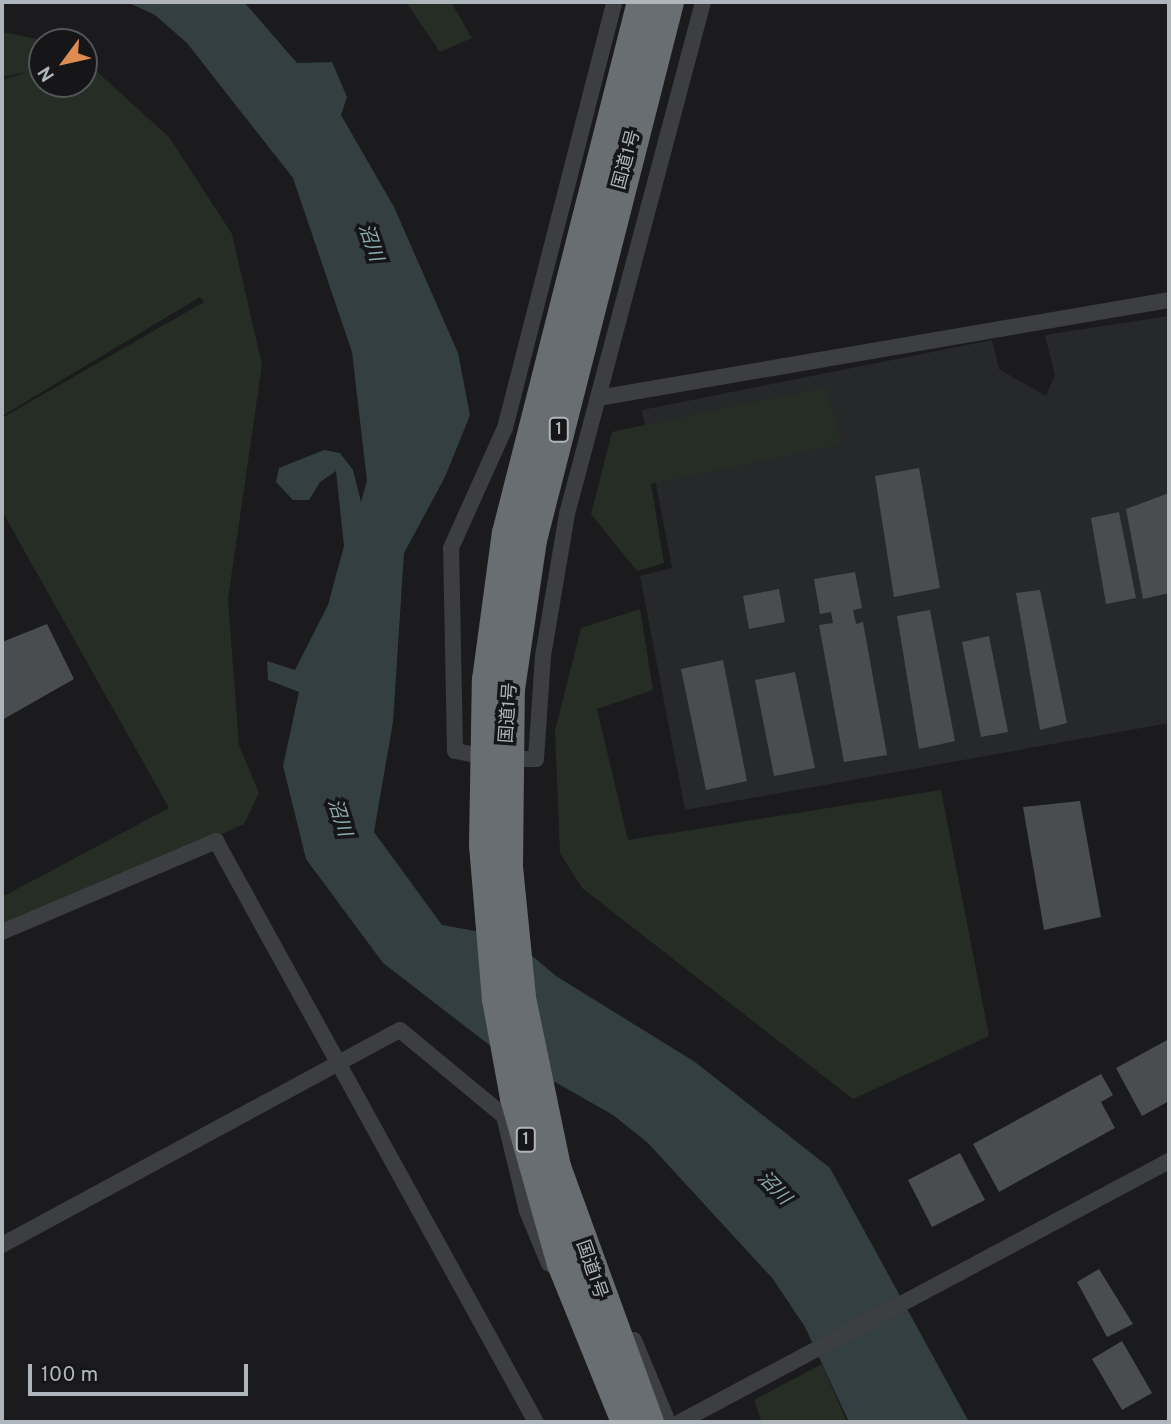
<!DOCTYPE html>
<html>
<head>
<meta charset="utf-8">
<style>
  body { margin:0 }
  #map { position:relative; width:1171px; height:1424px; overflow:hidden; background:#1b1b1d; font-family:Overpass,"Noto Sans JP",sans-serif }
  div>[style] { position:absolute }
  .built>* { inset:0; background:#27282a }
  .green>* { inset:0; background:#262d25 }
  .water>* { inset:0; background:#343f42 }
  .building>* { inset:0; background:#4a4d4f }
  .street>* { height:16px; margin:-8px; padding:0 8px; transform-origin:8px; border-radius:8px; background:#3c3e41 }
  .highway>* { height:30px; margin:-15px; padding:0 15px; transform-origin:15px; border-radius:15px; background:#696e72 }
  .highway-bridge>* { height:30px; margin:-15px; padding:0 15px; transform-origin:15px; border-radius:15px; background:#696e72 }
  span { translate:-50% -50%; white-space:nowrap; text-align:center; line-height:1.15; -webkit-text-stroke:7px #161618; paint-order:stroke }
  .shield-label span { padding:2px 5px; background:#161618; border:2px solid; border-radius:5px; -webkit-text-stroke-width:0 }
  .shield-label { font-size:16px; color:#afb6bb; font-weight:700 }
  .street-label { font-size:18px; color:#afb6bb }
  .water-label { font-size:19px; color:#8ba9b1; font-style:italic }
  .frame { position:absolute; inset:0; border:4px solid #afb6bb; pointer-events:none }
  .north { position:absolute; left:28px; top:28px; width:70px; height:70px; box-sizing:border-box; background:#161618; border:2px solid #535659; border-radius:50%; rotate:237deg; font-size:19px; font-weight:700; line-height:28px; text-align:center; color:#afb6bb }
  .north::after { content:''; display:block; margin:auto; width:24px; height:32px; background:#de8c52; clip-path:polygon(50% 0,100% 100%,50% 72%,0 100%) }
  .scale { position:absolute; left:28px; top:1364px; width:220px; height:32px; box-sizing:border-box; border:4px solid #afb6bb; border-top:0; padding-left:9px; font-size:21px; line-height:24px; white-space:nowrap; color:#afb6bb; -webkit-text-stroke:5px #161618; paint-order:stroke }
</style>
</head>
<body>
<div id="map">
  <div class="built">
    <div style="clip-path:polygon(1169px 316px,1169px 723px,685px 810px,640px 576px,672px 568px,642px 410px,992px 340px,999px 369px,1046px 396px,1055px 375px,1045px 335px)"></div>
  </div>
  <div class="green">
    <div style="clip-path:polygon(406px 2px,451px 2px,472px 38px,440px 52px)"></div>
    <div style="clip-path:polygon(2px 32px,51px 42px,42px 42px,42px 84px,84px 84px,84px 60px,169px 137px,232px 234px,262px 365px,228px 599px,239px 745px,259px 793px,244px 824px,2px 935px,2px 897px,169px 808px,2px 511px,2px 418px,204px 302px,200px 297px,2px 416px,2px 80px,27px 72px,2px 77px)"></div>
    <div style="clip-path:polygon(826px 387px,841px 444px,651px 484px,664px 563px,637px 571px,591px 514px,612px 432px)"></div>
    <div style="clip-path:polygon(640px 609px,653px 690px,597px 709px,628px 840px,941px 790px,989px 1036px,853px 1099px,582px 888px,560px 853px,555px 731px,581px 628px)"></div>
    <div style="clip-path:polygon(822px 1364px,847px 1422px,762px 1422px,754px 1400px)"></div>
  </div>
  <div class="water">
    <div style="clip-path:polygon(127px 2px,244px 2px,297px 63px,332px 62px,347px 97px,341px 115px,394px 207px,458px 353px,470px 415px,445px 477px,404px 553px,393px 722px,374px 832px,442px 925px,492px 934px,499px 928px,556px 976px,695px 1062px,830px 1168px,969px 1422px,849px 1422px,805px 1327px,773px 1279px,648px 1143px,613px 1115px,488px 1044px,383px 963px,306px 859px,283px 766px,299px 692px,268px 680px,267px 661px,295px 670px,328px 605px,344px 546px,336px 471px,320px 482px,309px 500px,293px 500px,276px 482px,279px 468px,324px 450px,340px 453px,353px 470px,361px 502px,367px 481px,352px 352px,293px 178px,187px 43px,155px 15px)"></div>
  </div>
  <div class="building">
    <div style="clip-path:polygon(919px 468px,940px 588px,894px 597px,875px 476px)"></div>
    <div style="clip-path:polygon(1169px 493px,1169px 593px,1143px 599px,1126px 509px)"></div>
    <div style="clip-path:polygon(1119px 512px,1136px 598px,1106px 604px,1091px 518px)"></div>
    <div style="clip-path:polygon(855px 572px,862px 608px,853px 610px,856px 624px,863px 622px,887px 755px,844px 762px,819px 625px,833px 623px,831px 612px,820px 614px,814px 579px)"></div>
    <div style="clip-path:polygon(779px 589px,785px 622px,749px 629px,743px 596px)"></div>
    <div style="clip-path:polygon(1040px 590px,1067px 723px,1040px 730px,1016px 593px)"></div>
    <div style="clip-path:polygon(930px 610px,955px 741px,919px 749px,897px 616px)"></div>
    <div style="clip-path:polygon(47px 624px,74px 679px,2px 720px,2px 642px)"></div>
    <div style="clip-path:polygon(989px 636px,1008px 732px,981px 737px,962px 642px)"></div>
    <div style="clip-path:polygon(723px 660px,747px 781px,706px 790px,681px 669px)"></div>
    <div style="clip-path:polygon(795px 672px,815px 768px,774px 776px,755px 680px)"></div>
    <div style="clip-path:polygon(1080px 801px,1101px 917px,1044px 930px,1023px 807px)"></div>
    <div style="clip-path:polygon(1169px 1039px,1169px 1101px,1142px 1116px,1116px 1068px)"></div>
    <div style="clip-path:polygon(1101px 1074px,1113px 1095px,1101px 1102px,1115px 1128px,999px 1192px,973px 1144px)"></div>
    <div style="clip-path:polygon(960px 1153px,985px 1200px,932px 1227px,908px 1180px)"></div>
    <div style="clip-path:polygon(1099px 1269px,1133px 1324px,1107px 1337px,1077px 1282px)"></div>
    <div style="clip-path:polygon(1122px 1341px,1152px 1393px,1122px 1410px,1092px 1359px)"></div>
  </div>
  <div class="street">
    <div style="left:598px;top:398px;width:579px;rotate:-9.74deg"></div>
    <div style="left:471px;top:754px;width:16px;rotate:-169deg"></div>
    <div style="left:455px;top:751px;width:203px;rotate:-91.1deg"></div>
    <div style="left:451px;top:548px;width:132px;rotate:-65.8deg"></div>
    <div style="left:505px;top:428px;width:440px;rotate:-75.6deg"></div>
    <div style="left:517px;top:759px;width:19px"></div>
    <div style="left:536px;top:759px;width:103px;rotate:-86.1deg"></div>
    <div style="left:543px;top:656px;width:144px;rotate:-80.4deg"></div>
    <div style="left:567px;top:514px;width:530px;rotate:-75.12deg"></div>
    <div style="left:2px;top:932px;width:233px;rotate:-23deg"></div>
    <div style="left:216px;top:841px;width:663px;rotate:61.16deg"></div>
    <div style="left:504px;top:1116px;width:98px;rotate:76.4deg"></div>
    <div style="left:527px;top:1211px;width:57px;rotate:67.5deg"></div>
    <div style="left:2px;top:1245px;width:452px;rotate:-28.4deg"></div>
    <div style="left:400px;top:1030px;width:157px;rotate:39.6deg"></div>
    <div style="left:634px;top:1340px;width:89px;rotate:67.5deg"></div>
    <div style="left:680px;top:1422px;width:554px;rotate:-28.09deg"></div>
  </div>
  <div class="highway">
    <div style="left:484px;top:845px;width:165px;rotate:-89deg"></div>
    <div style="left:487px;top:680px;width:148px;rotate:-82.3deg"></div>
    <div style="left:507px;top:533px;width:548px;rotate:-75.74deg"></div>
    <div style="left:508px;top:867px;width:178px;rotate:-89.4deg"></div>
    <div style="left:510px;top:689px;width:151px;rotate:-81.6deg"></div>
    <div style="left:532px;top:540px;width:555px;rotate:-75.71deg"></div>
  </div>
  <div class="highway-bridge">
    <div style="left:484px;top:845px;width:155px;rotate:85.2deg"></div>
    <div style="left:497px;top:999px;width:101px;rotate:79.7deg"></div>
    <div style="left:515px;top:1098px;width:173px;rotate:74.2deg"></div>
    <div style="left:562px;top:1264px;width:170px;rotate:67.9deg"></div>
    <div style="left:508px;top:867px;width:132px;rotate:84.3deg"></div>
    <div style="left:521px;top:998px;width:173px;rotate:78.3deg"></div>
    <div style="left:556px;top:1167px;width:271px;rotate:70deg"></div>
  </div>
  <div class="shield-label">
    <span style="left:559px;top:430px">1</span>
    <span style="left:526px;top:1140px">1</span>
  </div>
  <div class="street-label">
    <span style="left:628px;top:160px;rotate:-75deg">国道1号</span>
    <span style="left:510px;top:713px;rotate:-86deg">国道1号</span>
    <span style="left:590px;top:1270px;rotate:71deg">国道1号</span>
  </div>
  <div class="water-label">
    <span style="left:369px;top:243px;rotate:71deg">沼川</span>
    <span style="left:338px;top:818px;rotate:72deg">沼川</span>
    <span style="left:773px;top:1189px;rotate:46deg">沼川</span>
  </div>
  <div class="frame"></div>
  <div class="north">N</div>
  <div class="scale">100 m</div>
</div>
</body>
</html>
